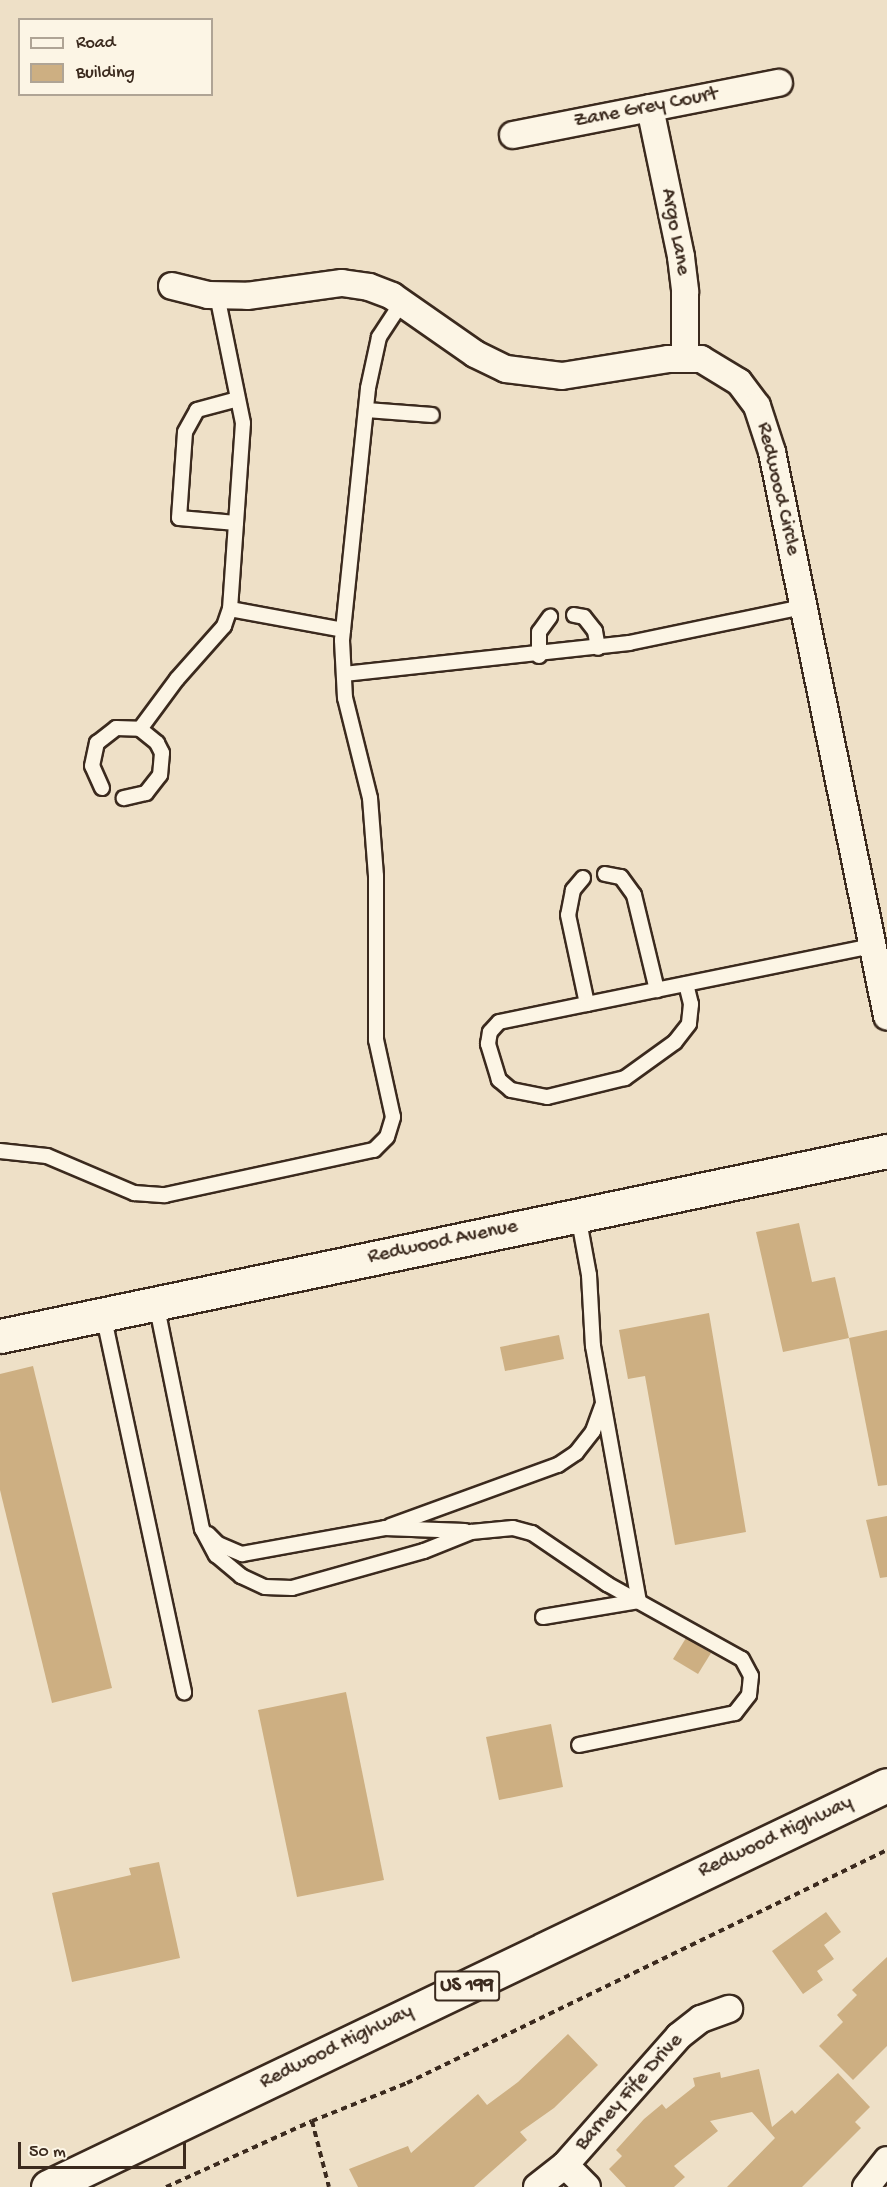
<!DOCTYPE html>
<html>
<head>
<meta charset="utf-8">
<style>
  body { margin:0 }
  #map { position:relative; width:887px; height:2187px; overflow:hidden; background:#eee0c7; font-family:"Gochi Hand",sans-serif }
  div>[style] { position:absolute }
  .building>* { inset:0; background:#cdaf82 }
  .path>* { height:4px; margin-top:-2px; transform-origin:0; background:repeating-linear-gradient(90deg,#3b2a1e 0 6px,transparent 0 10.5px) }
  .roads { filter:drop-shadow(2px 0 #3b2a1e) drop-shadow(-2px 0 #3b2a1e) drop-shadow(0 2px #3b2a1e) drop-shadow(0 -2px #3b2a1e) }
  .service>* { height:14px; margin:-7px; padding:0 7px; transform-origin:7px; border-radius:7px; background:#fcf5e5 }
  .minor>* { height:26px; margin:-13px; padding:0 13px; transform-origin:13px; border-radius:13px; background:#fcf5e5 }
  .secondary>* { height:33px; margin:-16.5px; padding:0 16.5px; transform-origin:16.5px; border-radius:16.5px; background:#fcf5e5 }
  .trunk>* { height:33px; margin:-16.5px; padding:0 16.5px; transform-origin:16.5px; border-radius:16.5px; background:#fcf5e5 }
  span { translate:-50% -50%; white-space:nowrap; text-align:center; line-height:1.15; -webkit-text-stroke:5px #fcf5e5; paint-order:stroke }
  .shield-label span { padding:2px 4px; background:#fcf5e5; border:2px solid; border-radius:4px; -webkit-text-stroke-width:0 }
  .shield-label { font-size:20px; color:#3b2a1e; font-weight:700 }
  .street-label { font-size:21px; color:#3b2a1e }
  .legend { position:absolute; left:18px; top:18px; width:195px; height:78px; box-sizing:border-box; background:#fcf5e5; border:2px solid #afa495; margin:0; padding:8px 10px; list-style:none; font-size:18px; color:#3b2a1e }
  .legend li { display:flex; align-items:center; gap:12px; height:30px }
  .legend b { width:30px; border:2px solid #afa495 }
  .scale { position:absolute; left:18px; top:2142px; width:168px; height:27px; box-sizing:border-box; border:3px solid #3b2a1e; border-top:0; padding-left:8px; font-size:18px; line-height:21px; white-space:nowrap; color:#3b2a1e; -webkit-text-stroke:4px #fcf5e5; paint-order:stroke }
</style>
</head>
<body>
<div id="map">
  <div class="building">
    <div style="clip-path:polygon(799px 1223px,812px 1282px,835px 1277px,849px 1338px,783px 1352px,756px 1232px)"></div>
    <div style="clip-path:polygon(709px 1313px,746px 1532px,675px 1545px,645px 1376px,628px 1379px,619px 1330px)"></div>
    <div style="clip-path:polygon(887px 1330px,887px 1485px,878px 1486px,849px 1338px)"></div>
    <div style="clip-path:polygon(559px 1335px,564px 1359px,505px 1371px,500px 1347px)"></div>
    <div style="clip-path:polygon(33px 1366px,112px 1688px,52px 1703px,0 1490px,0 1374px)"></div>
    <div style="clip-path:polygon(887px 1516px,887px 1577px,880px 1578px,866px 1520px)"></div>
    <div style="clip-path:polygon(686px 1638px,711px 1653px,698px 1674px,673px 1659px)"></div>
    <div style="clip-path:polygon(346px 1692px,384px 1880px,297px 1897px,258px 1710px)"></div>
    <div style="clip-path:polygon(551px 1724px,563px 1787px,499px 1800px,486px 1737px)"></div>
    <div style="clip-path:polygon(159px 1862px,180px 1958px,72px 1982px,52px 1893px,131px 1875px,129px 1868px)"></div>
    <div style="clip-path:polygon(826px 1912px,841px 1932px,824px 1945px,834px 1959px,817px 1971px,823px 1980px,803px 1994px,772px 1951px)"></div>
    <div style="clip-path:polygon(887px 1957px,887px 2046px,853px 2080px,819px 2046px,843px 2022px,837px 2015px,857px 1995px,852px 1990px)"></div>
    <div style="clip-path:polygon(568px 2034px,598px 2065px,554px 2108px,520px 2132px,527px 2140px,474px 2187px,358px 2187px,349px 2169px,408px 2146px,411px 2153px,478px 2094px,487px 2105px,518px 2082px)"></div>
    <div style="clip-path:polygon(759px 2069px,772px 2127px,792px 2110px,795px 2114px,838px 2073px,870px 2107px,855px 2122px,861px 2128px,802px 2187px,727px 2187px,775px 2138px,752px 2112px,710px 2121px,718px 2131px,674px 2166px,685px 2177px,674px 2187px,626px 2187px,609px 2169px,622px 2156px,616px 2150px,644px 2119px,662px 2104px,666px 2109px,695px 2086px,693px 2078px,720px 2072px,721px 2078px)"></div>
  </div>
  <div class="path">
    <div style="left:312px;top:2121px;width:68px;rotate:75.6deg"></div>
    <div style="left:166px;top:2187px;width:160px;rotate:-24.3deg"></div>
    <div style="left:312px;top:2121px;width:102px;rotate:-21.8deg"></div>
    <div style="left:407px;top:2083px;width:534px;rotate:-25.89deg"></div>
  </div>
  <div class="roads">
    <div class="service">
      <div style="left:367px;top:410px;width:65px;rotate:4.4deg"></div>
      <div style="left:236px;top:523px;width:57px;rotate:-175deg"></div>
      <div style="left:179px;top:518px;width:86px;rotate:-86deg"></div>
      <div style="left:185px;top:432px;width:25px;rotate:-61deg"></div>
      <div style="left:197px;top:410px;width:42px;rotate:-15deg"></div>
      <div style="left:230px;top:609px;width:115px;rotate:10.5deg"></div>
      <div style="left:574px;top:615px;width:10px;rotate:11deg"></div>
      <div style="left:584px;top:617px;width:18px;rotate:52deg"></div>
      <div style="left:595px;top:631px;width:17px;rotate:80deg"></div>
      <div style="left:539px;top:656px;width:24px;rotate:-90deg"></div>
      <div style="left:539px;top:632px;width:19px;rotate:-54deg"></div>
      <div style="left:344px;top:674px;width:287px;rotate:-6.2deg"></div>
      <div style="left:629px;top:643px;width:178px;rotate:-11.7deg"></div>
      <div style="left:140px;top:729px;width:62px;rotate:-53.5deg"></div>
      <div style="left:177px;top:679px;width:71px;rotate:-48.4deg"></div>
      <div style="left:224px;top:626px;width:18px;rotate:-71deg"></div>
      <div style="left:230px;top:609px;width:186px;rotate:-86deg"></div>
      <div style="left:243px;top:423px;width:131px;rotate:-101.5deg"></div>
      <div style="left:102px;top:788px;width:24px;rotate:-114deg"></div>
      <div style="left:92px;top:766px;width:24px;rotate:-78deg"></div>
      <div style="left:97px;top:743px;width:24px;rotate:-38deg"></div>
      <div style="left:116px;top:728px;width:24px;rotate:2deg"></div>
      <div style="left:140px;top:729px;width:22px;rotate:39deg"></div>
      <div style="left:157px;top:743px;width:11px;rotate:63deg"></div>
      <div style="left:162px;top:753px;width:22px;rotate:95deg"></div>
      <div style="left:160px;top:775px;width:23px;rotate:128deg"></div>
      <div style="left:146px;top:793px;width:23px;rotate:167deg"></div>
      <div style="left:605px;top:874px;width:16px;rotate:11deg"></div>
      <div style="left:621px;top:877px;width:22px;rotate:54deg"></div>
      <div style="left:634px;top:895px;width:98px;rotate:76.4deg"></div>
      <div style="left:583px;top:878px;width:16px;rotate:130deg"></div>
      <div style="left:573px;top:890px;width:25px;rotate:101deg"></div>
      <div style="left:568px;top:915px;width:91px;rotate:77.9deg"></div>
      <div style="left:686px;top:984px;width:21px;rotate:76deg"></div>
      <div style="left:691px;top:1004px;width:20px;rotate:96deg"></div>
      <div style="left:689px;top:1024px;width:23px;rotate:128deg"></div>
      <div style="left:675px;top:1042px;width:62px;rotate:144.2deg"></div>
      <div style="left:625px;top:1078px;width:80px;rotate:166.3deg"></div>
      <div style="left:547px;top:1097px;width:37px;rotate:-169deg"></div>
      <div style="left:511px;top:1090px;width:16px;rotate:-140deg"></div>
      <div style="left:499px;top:1080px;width:38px;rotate:-107deg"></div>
      <div style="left:488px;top:1044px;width:12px;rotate:-81deg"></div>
      <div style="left:490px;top:1032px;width:13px;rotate:-48deg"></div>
      <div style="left:499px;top:1022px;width:90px;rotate:-11.6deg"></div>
      <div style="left:587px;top:1004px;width:292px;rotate:-11.5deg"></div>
      <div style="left:0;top:1151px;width:47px;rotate:6.1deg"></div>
      <div style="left:47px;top:1156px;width:95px;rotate:23deg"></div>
      <div style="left:134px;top:1193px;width:31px;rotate:4deg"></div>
      <div style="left:165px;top:1195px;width:214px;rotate:-12.2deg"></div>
      <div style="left:374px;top:1150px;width:18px;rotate:-45deg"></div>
      <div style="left:387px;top:1137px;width:21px;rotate:-73deg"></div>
      <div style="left:393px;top:1117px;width:79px;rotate:-102.4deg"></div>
      <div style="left:376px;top:1040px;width:164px;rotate:-90deg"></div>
      <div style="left:376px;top:876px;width:78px;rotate:-94.4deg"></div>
      <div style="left:370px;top:798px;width:103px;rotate:-104deg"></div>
      <div style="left:345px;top:698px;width:58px;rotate:-93deg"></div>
      <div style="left:342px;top:640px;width:253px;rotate:-84.1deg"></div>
      <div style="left:368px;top:388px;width:52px;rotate:-77.8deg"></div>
      <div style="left:379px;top:337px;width:42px;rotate:-56.7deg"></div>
      <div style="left:578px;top:1215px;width:61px;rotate:79.6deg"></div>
      <div style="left:589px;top:1275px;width:71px;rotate:86.8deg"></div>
      <div style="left:593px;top:1346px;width:259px;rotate:79.8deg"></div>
      <div style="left:156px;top:1303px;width:231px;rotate:78.5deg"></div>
      <div style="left:202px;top:1529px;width:30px;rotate:62deg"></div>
      <div style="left:216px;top:1555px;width:33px;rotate:40deg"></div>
      <div style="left:241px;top:1576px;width:26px;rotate:25deg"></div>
      <div style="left:265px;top:1587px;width:27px;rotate:2deg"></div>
      <div style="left:292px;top:1588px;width:137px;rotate:-15.7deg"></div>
      <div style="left:424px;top:1551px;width:51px;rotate:-22deg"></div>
      <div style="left:471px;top:1532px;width:42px;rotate:-5.4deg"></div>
      <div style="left:513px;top:1528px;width:20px;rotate:15deg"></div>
      <div style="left:532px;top:1533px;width:91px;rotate:34.2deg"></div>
      <div style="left:607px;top:1584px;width:154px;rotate:29.1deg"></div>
      <div style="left:742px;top:1659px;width:19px;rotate:62deg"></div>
      <div style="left:751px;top:1676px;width:19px;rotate:96deg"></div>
      <div style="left:749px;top:1695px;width:23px;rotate:128deg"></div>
      <div style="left:735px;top:1713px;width:159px;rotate:168.4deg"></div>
      <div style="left:103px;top:1314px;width:387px;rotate:77.9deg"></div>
      <div style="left:390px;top:1526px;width:179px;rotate:-20deg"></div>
      <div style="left:558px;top:1465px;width:22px;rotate:-34deg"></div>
      <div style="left:576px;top:1453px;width:28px;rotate:-52deg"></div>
      <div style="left:593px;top:1431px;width:29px;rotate:-70deg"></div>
      <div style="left:208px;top:1534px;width:14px;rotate:45deg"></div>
      <div style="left:218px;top:1544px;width:26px;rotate:23deg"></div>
      <div style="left:242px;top:1554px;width:145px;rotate:-10.3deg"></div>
      <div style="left:385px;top:1528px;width:80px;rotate:2.1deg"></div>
      <div style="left:543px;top:1617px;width:97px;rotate:-9.5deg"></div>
    </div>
    <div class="minor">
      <div style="left:650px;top:108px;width:152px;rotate:78.2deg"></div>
      <div style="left:681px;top:257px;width:35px;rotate:83deg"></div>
      <div style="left:685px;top:292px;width:66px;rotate:90deg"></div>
      <div style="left:513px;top:135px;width:271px;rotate:-11.1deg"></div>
      <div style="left:172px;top:286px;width:37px;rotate:14deg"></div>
      <div style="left:208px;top:295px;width:39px;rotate:1deg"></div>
      <div style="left:247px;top:296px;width:96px;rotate:-7.8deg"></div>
      <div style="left:342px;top:283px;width:27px;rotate:8deg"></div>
      <div style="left:369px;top:287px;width:25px;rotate:21deg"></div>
      <div style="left:392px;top:296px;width:101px;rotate:34.9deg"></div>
      <div style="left:475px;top:354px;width:34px;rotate:26deg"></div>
      <div style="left:506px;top:369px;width:56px;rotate:7.1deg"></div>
      <div style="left:562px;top:376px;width:107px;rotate:-9.1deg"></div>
      <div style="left:668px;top:359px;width:33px"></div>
      <div style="left:701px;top:359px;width:44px;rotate:31.2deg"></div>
      <div style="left:739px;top:382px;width:30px;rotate:53deg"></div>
      <div style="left:757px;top:406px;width:48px;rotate:71.9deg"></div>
      <div style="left:772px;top:452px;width:576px;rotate:78.48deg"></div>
      <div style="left:565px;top:2165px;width:31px;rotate:45deg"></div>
      <div style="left:537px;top:2187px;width:36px;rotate:-38deg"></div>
      <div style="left:565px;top:2165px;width:172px;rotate:-48.5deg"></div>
      <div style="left:679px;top:2036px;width:28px;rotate:-38deg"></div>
      <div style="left:701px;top:2019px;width:30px;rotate:-20deg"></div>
      <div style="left:866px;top:2187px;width:34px;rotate:-52deg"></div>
    </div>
    <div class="secondary">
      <div style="left:0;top:1336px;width:906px;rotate:-11.78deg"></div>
    </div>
    <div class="trunk">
      <div style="left:48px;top:2187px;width:930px;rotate:-25.6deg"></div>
    </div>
  </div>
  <div class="shield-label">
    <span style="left:467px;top:1986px">US 199</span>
  </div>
  <div class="street-label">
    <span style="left:646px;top:109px;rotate:-11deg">Zane Grey Court</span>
    <span style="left:674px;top:232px;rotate:79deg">Argo Lane</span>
    <span style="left:777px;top:489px;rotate:77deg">Redwood Circle</span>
    <span style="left:443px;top:1243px;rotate:-12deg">Redwood Avenue</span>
    <span style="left:776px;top:1838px;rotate:-25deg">Redwood Highway</span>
    <span style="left:337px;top:2048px;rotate:-26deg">Redwood Highway</span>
    <span style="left:630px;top:2093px;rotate:-48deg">Barney Fife Drive</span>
  </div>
  <ul class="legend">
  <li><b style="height:8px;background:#fcf5e5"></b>Road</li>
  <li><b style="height:16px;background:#cdaf82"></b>Building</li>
  </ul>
  <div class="scale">50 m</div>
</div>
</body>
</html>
